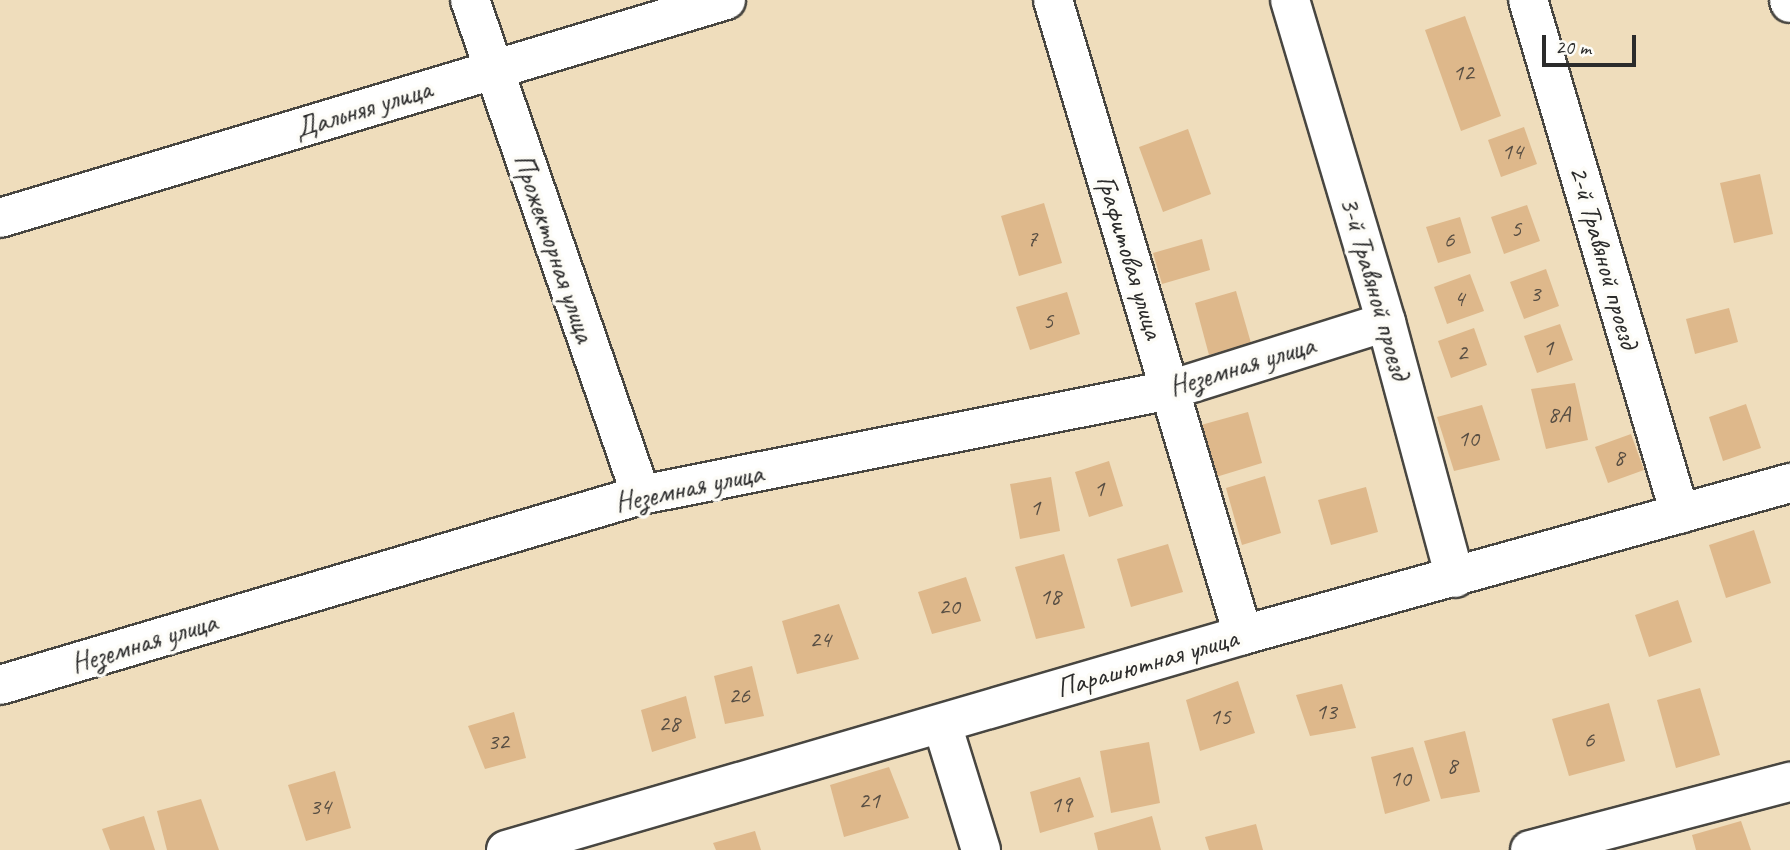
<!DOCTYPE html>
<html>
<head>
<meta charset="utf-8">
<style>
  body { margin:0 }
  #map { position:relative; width:1790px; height:850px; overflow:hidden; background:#efddbc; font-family:Caveat,sans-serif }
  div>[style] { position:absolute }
  .building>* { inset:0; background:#deb88b }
  .roads { filter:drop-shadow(2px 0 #484641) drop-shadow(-2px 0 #484641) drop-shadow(0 2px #484641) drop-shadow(0 -2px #484641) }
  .minor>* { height:38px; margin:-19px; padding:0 19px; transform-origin:19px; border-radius:19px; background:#fff }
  span { translate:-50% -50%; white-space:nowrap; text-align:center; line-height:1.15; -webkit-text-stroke:7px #fdfcf7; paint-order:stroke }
  .number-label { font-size:24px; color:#584e43 }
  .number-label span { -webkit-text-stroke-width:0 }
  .street-label { font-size:28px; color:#2b2b2b }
  .scale { position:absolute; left:1542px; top:35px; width:94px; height:32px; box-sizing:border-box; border:4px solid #2b2b2b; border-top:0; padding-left:9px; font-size:21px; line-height:24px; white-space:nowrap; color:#2b2b2b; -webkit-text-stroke:5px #fdfcf7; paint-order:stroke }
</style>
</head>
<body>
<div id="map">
  <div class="building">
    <div style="clip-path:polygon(1465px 16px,1501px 116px,1461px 131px,1425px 30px)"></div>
    <div style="clip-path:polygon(1524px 127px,1537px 164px,1501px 177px,1488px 140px)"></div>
    <div style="clip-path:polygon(1188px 129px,1211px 194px,1163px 212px,1139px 147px)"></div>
    <div style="clip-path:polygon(1760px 174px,1773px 234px,1734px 243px,1720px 183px)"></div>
    <div style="clip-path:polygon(1044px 203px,1062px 263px,1019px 276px,1001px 216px)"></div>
    <div style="clip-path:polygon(1527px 205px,1540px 241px,1504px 254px,1491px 217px)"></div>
    <div style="clip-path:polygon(1460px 217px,1471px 253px,1438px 263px,1426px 227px)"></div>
    <div style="clip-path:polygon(1202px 239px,1210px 270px,1162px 284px,1153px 253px)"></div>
    <div style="clip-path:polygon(1546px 269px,1559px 306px,1524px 319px,1510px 282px)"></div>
    <div style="clip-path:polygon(1470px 274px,1484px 311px,1447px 324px,1434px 287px)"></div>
    <div style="clip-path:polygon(1236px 291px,1251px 343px,1209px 355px,1195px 303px)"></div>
    <div style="clip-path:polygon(1067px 292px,1080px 334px,1030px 350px,1016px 307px)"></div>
    <div style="clip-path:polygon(1729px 308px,1738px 342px,1695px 354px,1686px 319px)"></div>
    <div style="clip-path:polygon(1560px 324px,1573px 360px,1537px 373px,1524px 336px)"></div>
    <div style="clip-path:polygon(1474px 328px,1487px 365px,1451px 378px,1438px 341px)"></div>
    <div style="clip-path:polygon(1575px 383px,1588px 440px,1546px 449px,1531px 389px)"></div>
    <div style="clip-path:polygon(1746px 404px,1761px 448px,1723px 461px,1709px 417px)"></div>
    <div style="clip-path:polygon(1482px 405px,1500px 460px,1454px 471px,1437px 417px)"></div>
    <div style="clip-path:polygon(1248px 412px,1262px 463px,1216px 477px,1201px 425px)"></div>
    <div style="clip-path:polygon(1631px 434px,1644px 470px,1608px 483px,1595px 447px)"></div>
    <div style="clip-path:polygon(1109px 461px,1123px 506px,1089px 517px,1075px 472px)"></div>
    <div style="clip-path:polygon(1265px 476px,1281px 533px,1242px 545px,1226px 488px)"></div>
    <div style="clip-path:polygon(1051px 477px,1060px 531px,1020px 539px,1010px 484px)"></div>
    <div style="clip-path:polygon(1366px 487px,1378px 532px,1331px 545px,1318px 500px)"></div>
    <div style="clip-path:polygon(1754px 530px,1771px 583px,1726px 598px,1709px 545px)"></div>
    <div style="clip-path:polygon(1168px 544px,1183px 592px,1131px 607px,1117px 559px)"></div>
    <div style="clip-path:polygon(1064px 554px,1085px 628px,1036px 639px,1015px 567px)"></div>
    <div style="clip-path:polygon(966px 577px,981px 621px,932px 634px,918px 592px)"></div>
    <div style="clip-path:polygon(1678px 600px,1692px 642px,1649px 657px,1635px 615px)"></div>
    <div style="clip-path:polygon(839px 604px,859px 659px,797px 674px,782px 621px)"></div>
    <div style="clip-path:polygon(752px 666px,764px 716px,725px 724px,714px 676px)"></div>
    <div style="clip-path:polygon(1238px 681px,1255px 733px,1200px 751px,1186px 700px)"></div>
    <div style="clip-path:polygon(1342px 684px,1356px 728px,1310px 736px,1296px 695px)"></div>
    <div style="clip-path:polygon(1700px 688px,1720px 755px,1676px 768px,1657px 700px)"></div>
    <div style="clip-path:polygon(686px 696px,696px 738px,652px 752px,641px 710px)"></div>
    <div style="clip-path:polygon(1609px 703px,1625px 761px,1569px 776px,1552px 719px)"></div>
    <div style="clip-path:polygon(514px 712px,526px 758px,485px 769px,468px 726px)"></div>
    <div style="clip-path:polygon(1465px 731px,1480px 792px,1441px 799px,1424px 741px)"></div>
    <div style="clip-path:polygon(1149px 742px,1160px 803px,1111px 813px,1100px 751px)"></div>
    <div style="clip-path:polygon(1413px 747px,1430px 801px,1385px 814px,1371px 757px)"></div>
    <div style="clip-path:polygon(889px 767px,909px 818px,844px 837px,830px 785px)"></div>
    <div style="clip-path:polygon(335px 771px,351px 828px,306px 841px,288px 785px)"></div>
    <div style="clip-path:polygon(1080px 777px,1094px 817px,1040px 833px,1030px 792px)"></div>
    <div style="clip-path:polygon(201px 799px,219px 850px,167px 850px,157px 811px)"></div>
    <div style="clip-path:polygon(144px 816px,155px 850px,110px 850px,102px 829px)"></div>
    <div style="clip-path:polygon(1152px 816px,1161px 850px,1098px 850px,1094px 833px)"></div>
    <div style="clip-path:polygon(1741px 821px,1751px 850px,1696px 850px,1692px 835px)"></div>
    <div style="clip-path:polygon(1256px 824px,1263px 850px,1209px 850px,1205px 837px)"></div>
    <div style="clip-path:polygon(755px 831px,761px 850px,716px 850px,713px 843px)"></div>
  </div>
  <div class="roads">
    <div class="minor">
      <div style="left:470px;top:0;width:524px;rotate:70.94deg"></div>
      <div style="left:1053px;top:0;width:663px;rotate:73.34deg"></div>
      <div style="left:1290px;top:0;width:336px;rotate:73.4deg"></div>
      <div style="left:1386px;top:322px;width:265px;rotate:74.9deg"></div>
      <div style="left:1528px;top:0;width:536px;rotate:73.53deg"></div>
      <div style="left:1789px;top:0;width:3px;rotate:72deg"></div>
      <div style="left:0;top:218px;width:758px;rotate:-16.71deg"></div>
      <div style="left:0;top:685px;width:669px;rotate:-16.51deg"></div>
      <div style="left:641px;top:495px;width:539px;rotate:-11.23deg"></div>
      <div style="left:1170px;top:390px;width:226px;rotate:-17.5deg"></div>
      <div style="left:942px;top:724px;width:132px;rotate:72.8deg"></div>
      <div style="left:506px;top:850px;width:768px;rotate:-16.26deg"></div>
      <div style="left:1243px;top:635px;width:568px;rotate:-15.53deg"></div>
      <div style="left:1530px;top:850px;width:269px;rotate:-14.7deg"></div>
    </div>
  </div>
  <div class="number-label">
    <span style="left:1463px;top:73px">12</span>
    <span style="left:1512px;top:152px">14</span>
    <span style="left:1516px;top:229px">5</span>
    <span style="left:1032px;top:239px">7</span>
    <span style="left:1449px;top:240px">6</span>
    <span style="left:1535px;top:294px">3</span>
    <span style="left:1459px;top:299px">4</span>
    <span style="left:1048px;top:321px">5</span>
    <span style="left:1548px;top:348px">1</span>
    <span style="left:1462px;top:353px">2</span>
    <span style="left:1559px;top:415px">8А</span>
    <span style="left:1468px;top:439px">10</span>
    <span style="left:1619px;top:458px">8</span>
    <span style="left:1099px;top:489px">1</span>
    <span style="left:1035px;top:508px">1</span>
    <span style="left:1050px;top:597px">18</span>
    <span style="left:949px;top:607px">20</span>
    <span style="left:820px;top:640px">24</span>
    <span style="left:739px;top:696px">26</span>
    <span style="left:1326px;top:712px">13</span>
    <span style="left:1220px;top:717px">15</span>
    <span style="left:669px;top:724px">28</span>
    <span style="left:1589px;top:740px">6</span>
    <span style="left:498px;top:742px">32</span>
    <span style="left:1452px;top:766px">8</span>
    <span style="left:1400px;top:779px">10</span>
    <span style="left:869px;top:801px">21</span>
    <span style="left:1061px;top:805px">19</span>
    <span style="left:320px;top:807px">34</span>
  </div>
  <div class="street-label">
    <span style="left:363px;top:109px;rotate:-17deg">Дальняя улица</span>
    <span style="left:554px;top:248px;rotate:71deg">Прожекторная улица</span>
    <span style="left:1130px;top:257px;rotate:73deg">Графитовая улица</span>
    <span style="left:1604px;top:257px;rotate:74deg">2-й Травяной проезд</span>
    <span style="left:1375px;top:288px;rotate:74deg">3-й Травяной проезд</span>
    <span style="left:1242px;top:366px;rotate:-17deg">Неземная улица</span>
    <span style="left:689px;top:488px;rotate:-12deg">Неземная улица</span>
    <span style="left:144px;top:643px;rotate:-17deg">Неземная улица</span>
    <span style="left:1147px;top:663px;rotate:-16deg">Парашютная улица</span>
  </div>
  <div class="scale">20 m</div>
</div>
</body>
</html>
